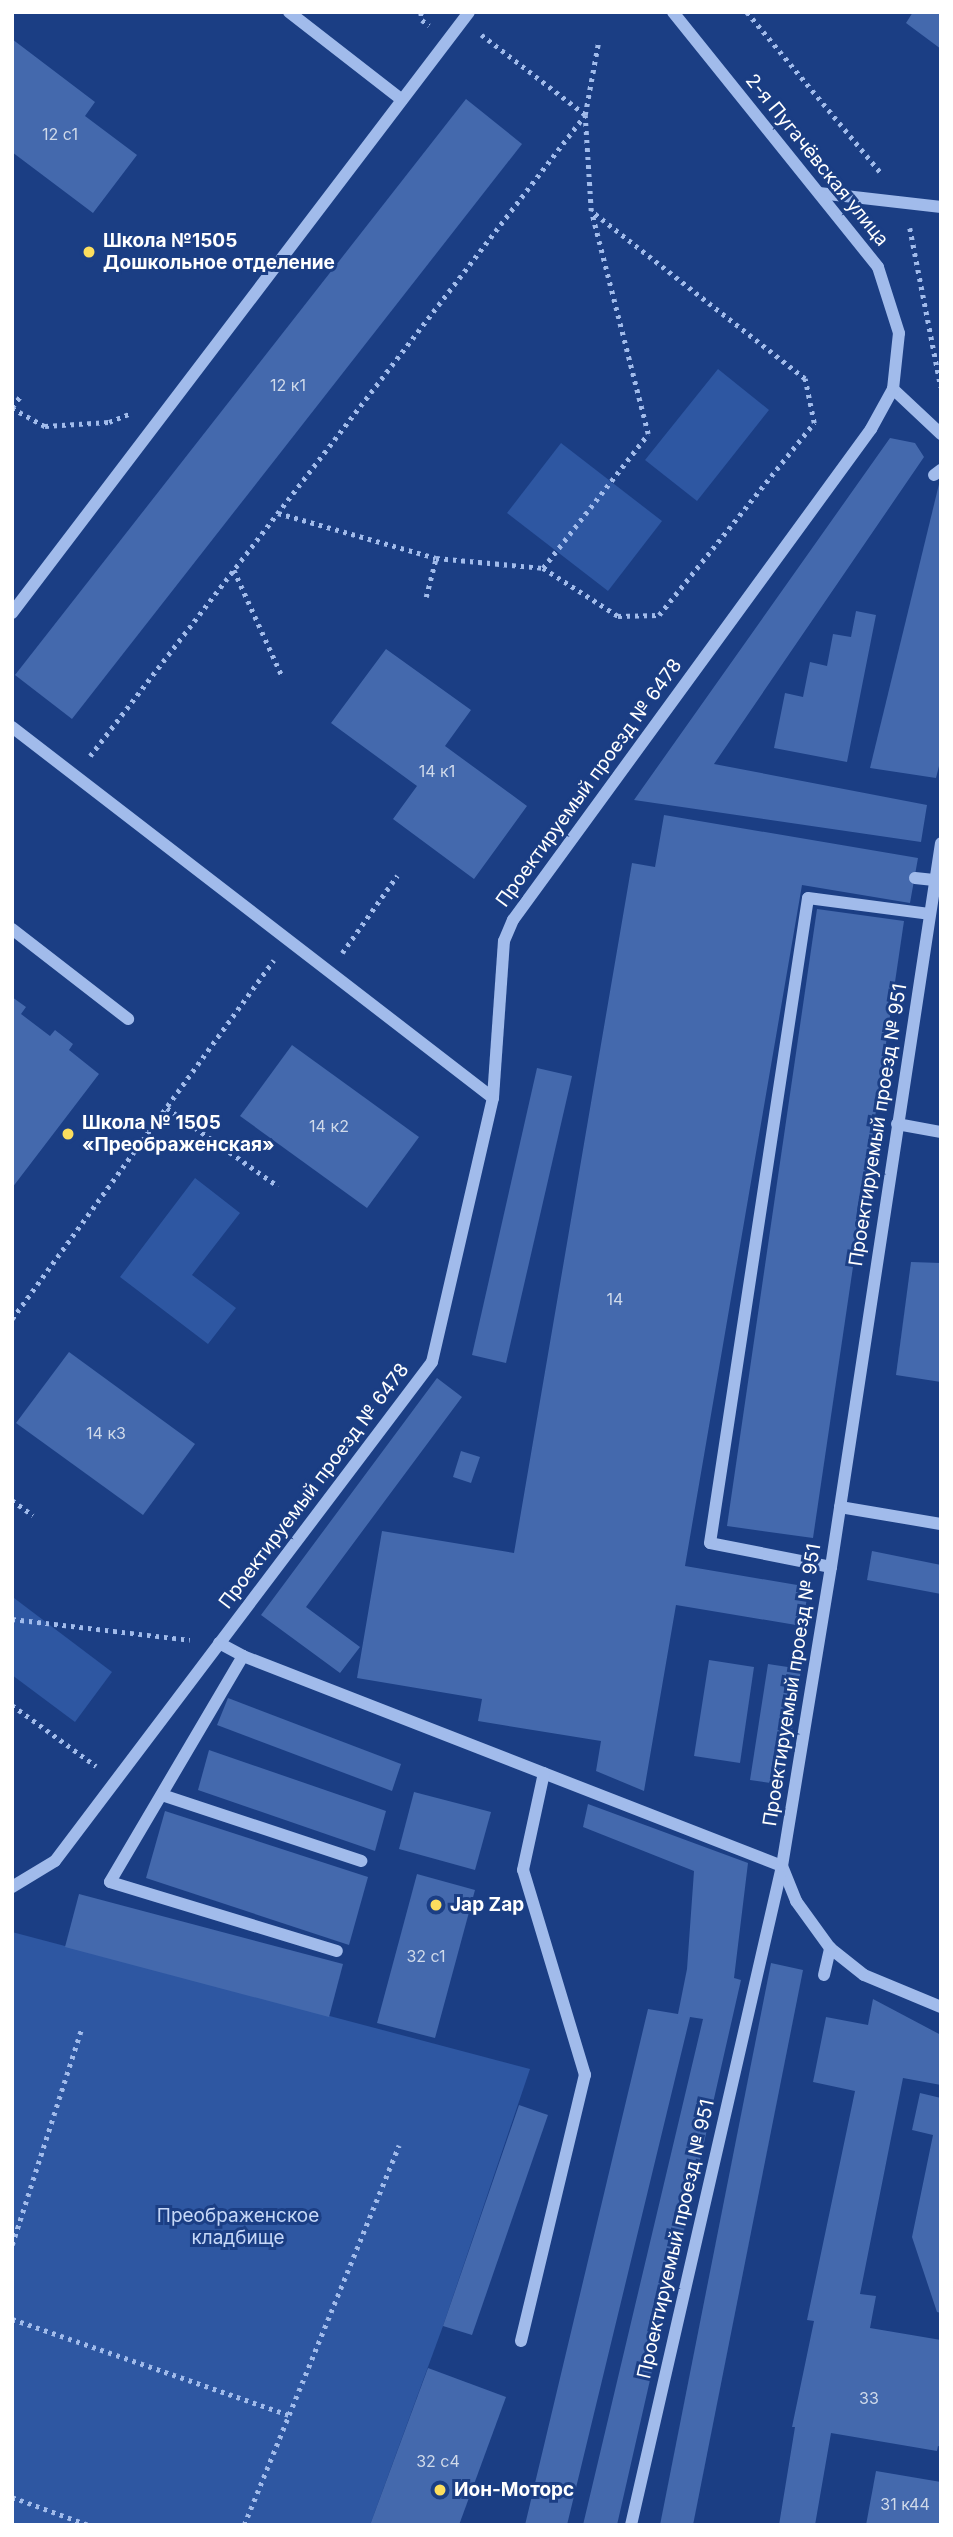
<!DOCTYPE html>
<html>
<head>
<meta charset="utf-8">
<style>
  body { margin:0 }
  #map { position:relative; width:953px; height:2537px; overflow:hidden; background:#1b3e84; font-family:Inter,sans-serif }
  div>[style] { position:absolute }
  .green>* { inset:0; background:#2e57a2 }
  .building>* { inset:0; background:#4469ad }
  .path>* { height:4.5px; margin-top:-2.25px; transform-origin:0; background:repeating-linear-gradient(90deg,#a1bbeb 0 3.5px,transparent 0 8.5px) }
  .minor>* { height:12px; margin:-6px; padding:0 6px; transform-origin:6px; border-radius:6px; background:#a1bbeb }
  .dots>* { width:19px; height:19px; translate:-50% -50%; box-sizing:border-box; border:4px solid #1b3e84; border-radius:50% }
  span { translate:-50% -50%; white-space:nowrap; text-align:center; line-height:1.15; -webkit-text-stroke:6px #1b3e84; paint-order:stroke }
  .number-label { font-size:16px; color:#d0daea }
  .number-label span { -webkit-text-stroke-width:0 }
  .street-label { font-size:19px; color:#fff }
  .poi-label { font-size:19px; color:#fff; font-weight:700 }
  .left { translate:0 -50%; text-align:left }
  .park-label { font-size:19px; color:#c6d8f8 }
  .frame { position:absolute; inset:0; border:14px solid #fff; pointer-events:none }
</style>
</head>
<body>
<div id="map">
  <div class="green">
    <div style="clip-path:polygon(718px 369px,769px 410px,697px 501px,645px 460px)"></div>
    <div style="clip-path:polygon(561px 443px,662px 521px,608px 591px,507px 513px)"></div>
    <div style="clip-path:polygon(195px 1178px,240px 1213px,192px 1275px,236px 1308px,208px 1344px,120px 1277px)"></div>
    <div style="clip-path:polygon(14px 1598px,112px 1672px,75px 1722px,12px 1675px)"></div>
    <div style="clip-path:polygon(12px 1932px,530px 2069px,443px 2326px,370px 2525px,12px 2525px)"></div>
  </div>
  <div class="building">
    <div style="clip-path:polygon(913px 12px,941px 12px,941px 49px,906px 23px)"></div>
    <div style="clip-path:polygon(12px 39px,95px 102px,85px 116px,137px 155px,93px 213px,12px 152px)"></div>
    <div style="clip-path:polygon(466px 99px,522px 144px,72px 719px,15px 675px)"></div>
    <div style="clip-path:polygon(890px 438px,915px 443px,924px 457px,714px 764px,927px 805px,921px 842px,634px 800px)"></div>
    <div style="clip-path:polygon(940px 480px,941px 758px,936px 778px,870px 768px)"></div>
    <div style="clip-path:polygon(856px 611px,876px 615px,847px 762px,774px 748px,785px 693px,803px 697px,810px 662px,827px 666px,833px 634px,851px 637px)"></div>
    <div style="clip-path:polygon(386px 649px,471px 710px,445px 746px,527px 806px,474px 879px,393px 819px,417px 786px,331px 723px)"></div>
    <div style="clip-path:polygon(664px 815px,918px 858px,910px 903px,802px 885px,685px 1566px,809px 1587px,802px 1626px,676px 1605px,644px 1791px,596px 1771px,601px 1741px,478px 1721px,482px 1699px,357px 1678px,382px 1531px,514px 1553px,632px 863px,655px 867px)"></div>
    <div style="clip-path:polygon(817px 909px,904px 921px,813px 1538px,727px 1526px)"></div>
    <div style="clip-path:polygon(12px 997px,26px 1007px,21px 1014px,50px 1036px,55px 1030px,73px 1044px,69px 1050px,99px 1074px,12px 1188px)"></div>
    <div style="clip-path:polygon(292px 1045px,419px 1137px,367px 1208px,240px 1116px)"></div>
    <div style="clip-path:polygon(537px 1068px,572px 1076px,506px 1363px,472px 1355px)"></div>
    <div style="clip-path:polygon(911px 1262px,941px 1263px,941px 1382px,896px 1375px)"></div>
    <div style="clip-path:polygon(69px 1352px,195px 1444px,143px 1515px,16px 1423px)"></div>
    <div style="clip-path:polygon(437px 1378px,462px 1397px,306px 1607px,360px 1647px,340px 1673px,261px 1615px)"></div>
    <div style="clip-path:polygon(461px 1451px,480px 1457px,471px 1483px,453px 1477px)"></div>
    <div style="clip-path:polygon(872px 1551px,941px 1565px,941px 1594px,867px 1580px)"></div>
    <div style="clip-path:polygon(709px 1660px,754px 1667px,740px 1763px,694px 1756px)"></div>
    <div style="clip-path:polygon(768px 1664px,801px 1669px,784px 1785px,750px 1780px)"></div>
    <div style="clip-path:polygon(228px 1698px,401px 1764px,392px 1791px,217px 1725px)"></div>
    <div style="clip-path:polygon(209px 1750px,386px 1811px,375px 1851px,198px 1790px)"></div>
    <div style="clip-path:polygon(414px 1792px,491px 1812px,475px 1870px,399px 1849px)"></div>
    <div style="clip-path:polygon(588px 1804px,748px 1863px,734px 1978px,741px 1980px,617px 2525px,583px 2525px,703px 2019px,690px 2017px,567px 2525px,525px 2525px,648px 2009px,678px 2014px,687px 1969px,694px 1871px,583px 1827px)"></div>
    <div style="clip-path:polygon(165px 1811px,368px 1877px,349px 1945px,146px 1878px)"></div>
    <div style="clip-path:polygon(417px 1874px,475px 1890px,435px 2038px,377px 2023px)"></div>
    <div style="clip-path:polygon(79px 1894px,343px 1964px,329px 2017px,65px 1947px)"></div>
    <div style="clip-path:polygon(771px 1963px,803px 1970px,693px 2525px,660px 2525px)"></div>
    <div style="clip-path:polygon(873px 1999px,941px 2035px,941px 2085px,903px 2078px,860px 2294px,876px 2296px,870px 2328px,941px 2340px,941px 2447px,938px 2446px,937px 2451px,831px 2433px,815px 2525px,779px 2525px,795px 2427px,792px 2427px,814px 2321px,807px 2320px,855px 2091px,813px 2082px,826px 2017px,868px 2025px)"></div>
    <div style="clip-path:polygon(920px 2093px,941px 2098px,941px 2313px,937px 2312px,912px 2237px,933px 2135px,912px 2130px)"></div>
    <div style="clip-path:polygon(519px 2105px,548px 2115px,472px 2335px,443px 2326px)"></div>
    <div style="clip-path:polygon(428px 2368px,506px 2397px,459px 2525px,370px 2525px)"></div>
    <div style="clip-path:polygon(876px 2471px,941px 2482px,941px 2525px,866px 2525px)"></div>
  </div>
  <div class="path">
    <div style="left:421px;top:12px;width:8px;rotate:83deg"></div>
    <div style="left:422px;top:20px;width:9px;rotate:36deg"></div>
    <div style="left:747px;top:12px;width:212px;rotate:50.2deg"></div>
    <div style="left:910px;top:228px;width:162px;rotate:79deg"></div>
    <div style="left:12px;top:407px;width:16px;rotate:-52deg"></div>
    <div style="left:12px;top:408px;width:38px;rotate:29deg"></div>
    <div style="left:45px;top:426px;width:64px;rotate:-3.6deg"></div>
    <div style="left:109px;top:422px;width:24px;rotate:-22deg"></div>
    <div style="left:278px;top:513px;width:164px;rotate:15.9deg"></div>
    <div style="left:436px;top:558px;width:107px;rotate:5.3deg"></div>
    <div style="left:543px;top:568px;width:170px;rotate:-51.9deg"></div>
    <div style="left:648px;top:434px;width:230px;rotate:-104.3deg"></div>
    <div style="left:591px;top:211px;width:96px;rotate:-93.6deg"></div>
    <div style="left:585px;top:115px;width:72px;rotate:-79.6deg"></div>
    <div style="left:543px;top:568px;width:89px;rotate:32.6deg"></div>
    <div style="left:618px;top:616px;width:41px;rotate:-1.4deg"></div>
    <div style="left:659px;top:615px;width:247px;rotate:-51.1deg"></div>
    <div style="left:814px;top:423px;width:45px;rotate:-101.6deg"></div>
    <div style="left:805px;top:379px;width:271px;rotate:-141.9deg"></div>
    <div style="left:234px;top:570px;width:116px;rotate:65.6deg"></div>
    <div style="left:426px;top:597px;width:40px;rotate:-75.6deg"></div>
    <div style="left:90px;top:756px;width:810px;rotate:-52.32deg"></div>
    <div style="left:585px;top:115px;width:131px;rotate:-142.4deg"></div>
    <div style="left:342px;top:953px;width:95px;rotate:-54.5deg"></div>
    <div style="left:167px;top:1108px;width:136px;rotate:35.1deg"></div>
    <div style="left:12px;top:1319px;width:444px;rotate:-53.9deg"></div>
    <div style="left:12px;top:1500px;width:26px;rotate:36deg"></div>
    <div style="left:12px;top:1619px;width:179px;rotate:6.7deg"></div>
    <div style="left:12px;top:1705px;width:104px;rotate:36deg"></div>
    <div style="left:12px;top:2245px;width:229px;rotate:-72.2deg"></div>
    <div style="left:12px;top:2319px;width:293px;rotate:19.1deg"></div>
    <div style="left:12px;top:2497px;width:82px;rotate:20deg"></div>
    <div style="left:244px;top:2525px;width:410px;rotate:-67.8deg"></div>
  </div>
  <div class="minor">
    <div style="left:289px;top:12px;width:143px;rotate:37.9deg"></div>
    <div style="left:819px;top:193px;width:123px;rotate:6.5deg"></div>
    <div style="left:893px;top:389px;width:66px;rotate:43.2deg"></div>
    <div style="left:934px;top:475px;width:9px;rotate:-36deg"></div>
    <div style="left:12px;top:613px;width:755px;rotate:-52.75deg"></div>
    <div style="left:12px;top:727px;width:607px;rotate:37.64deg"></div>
    <div style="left:915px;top:878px;width:19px;rotate:6deg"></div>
    <div style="left:12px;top:929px;width:147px;rotate:37.8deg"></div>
    <div style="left:897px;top:1124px;width:45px;rotate:10.3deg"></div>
    <div style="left:840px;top:1507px;width:102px;rotate:9.6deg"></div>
    <div style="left:831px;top:1567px;width:123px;rotate:-168.8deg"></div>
    <div style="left:710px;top:1543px;width:652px;rotate:-81.36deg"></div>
    <div style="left:808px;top:898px;width:122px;rotate:7.5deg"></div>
    <div style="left:219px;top:1643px;width:27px;rotate:28deg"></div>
    <div style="left:243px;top:1656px;width:578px;rotate:21.29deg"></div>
    <div style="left:782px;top:1866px;width:38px;rotate:68deg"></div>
    <div style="left:796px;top:1901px;width:58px;rotate:54.1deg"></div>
    <div style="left:830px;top:1948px;width:43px;rotate:38.5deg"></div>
    <div style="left:864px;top:1975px;width:83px;rotate:22.6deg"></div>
    <div style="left:243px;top:1656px;width:262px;rotate:120.5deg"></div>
    <div style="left:110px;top:1882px;width:237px;rotate:16.9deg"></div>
    <div style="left:162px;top:1795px;width:210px;rotate:18.3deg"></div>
    <div style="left:12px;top:1887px;width:50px;rotate:-31.2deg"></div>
    <div style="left:55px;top:1861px;width:625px;rotate:-52.93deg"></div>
    <div style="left:432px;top:1362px;width:271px;rotate:-77deg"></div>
    <div style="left:493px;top:1098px;width:157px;rotate:-86deg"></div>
    <div style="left:504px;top:941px;width:23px;rotate:-67deg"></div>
    <div style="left:513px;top:920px;width:608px;rotate:-53.9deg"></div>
    <div style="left:871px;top:429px;width:46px;rotate:-61.2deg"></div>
    <div style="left:893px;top:389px;width:56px;rotate:-83.9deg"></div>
    <div style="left:899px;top:333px;width:69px;rotate:-107.7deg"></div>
    <div style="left:878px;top:267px;width:327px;rotate:-128.8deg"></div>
    <div style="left:824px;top:1975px;width:28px;rotate:-77deg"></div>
    <div style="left:521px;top:2341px;width:274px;rotate:-76.5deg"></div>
    <div style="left:585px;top:2075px;width:214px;rotate:-106.8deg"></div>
    <div style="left:523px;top:1870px;width:99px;rotate:-77.8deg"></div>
    <div style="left:631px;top:2525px;width:676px;rotate:-77.09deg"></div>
    <div style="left:782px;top:1866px;width:303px;rotate:-80.7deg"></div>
    <div style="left:831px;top:1567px;width:732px;rotate:-81.36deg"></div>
  </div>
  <div class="dots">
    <div style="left:89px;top:252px;background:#fcde5e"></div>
    <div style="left:68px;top:1134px;background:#fcde5e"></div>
    <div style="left:436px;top:1905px;background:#fcde5e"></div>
    <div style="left:440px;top:2490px;background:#fcde5e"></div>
  </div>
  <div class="number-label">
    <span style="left:60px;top:134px">12 с1</span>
    <span style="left:288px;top:385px">12 к1</span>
    <span style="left:437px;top:771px">14 к1</span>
    <span style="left:329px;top:1126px">14 к2</span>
    <span style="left:615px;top:1299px">14</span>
    <span style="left:106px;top:1433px">14 к3</span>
    <span style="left:426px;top:1956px">32 с1</span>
    <span style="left:869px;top:2398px">33</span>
    <span style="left:438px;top:2461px">32 с4</span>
    <span style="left:905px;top:2504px">31 к44</span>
  </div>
  <div class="street-label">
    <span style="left:817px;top:160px;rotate:51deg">2-я Пугачёвская улица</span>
    <span style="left:589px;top:783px;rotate:-54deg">Проектируемый проезд № 6478</span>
    <span style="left:878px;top:1125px;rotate:-81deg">Проектируемый проезд № 951</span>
    <span style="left:314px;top:1486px;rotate:-53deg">Проектируемый проезд № 6478</span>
    <span style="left:792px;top:1685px;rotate:-81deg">Проектируемый проезд № 951</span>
    <span style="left:676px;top:2239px;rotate:-77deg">Проектируемый проезд № 951</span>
  </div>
  <div class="poi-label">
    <span class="left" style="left:103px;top:252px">Школа №1505<br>Дошкольное отделение</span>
    <span class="left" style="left:82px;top:1134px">Школа № 1505<br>«Преображенская»</span>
    <span class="left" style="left:450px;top:1905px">Jap Zap</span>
    <span class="left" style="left:454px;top:2490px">Ион-Моторс</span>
  </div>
  <div class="park-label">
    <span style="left:238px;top:2227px">Преображенское<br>кладбище</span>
  </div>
  <div class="frame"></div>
</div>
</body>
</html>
